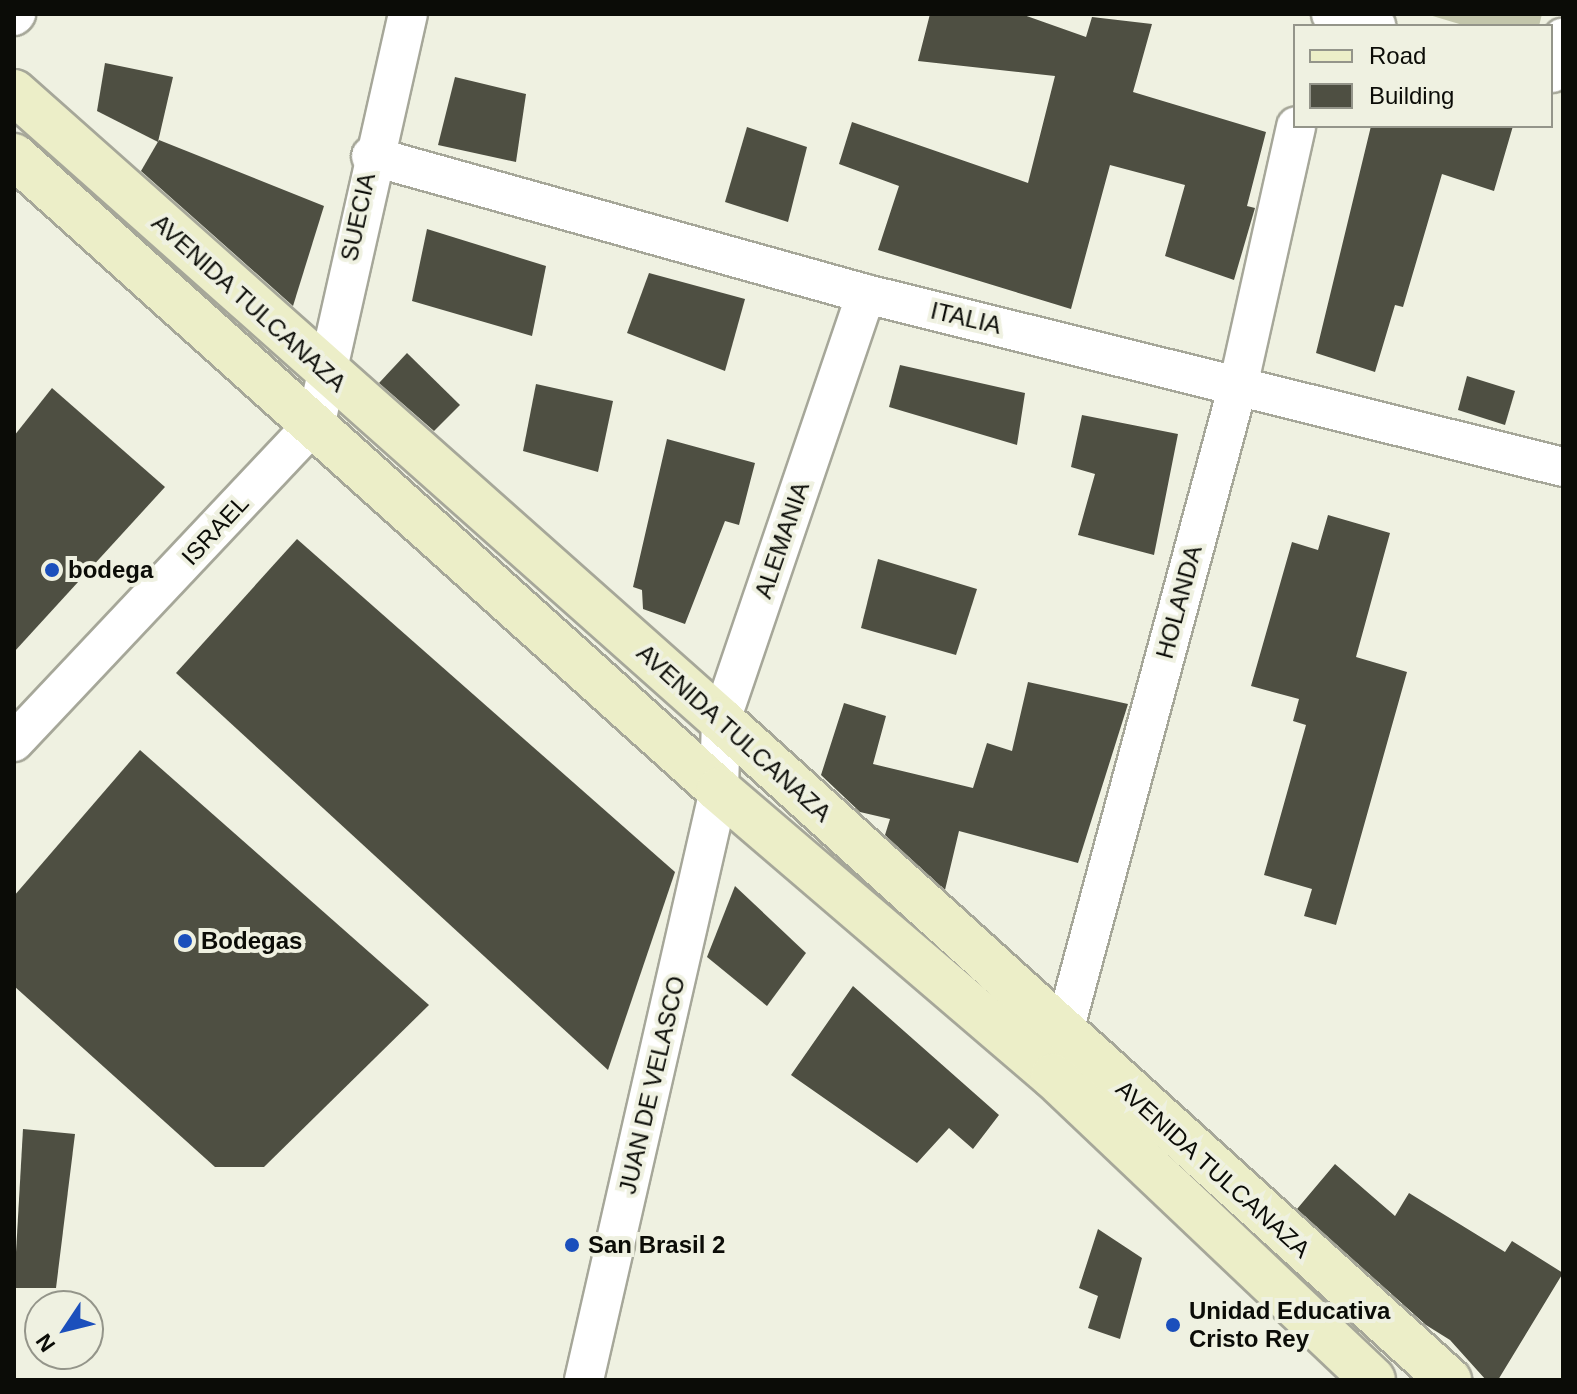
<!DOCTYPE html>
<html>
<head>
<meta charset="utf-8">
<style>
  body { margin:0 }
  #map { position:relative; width:1577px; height:1394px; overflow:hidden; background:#eff1e1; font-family:Helvetica,sans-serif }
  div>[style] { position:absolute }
  .green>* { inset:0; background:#c3c6ab }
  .building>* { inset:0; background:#4e4f42 }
  .roads { filter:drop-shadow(2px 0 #a6a799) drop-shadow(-2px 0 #a6a799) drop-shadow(0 2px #a6a799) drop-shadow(0 -2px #a6a799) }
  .street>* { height:38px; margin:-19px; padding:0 19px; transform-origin:19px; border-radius:19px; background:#fff }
  .secondary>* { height:44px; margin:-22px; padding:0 22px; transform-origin:22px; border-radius:22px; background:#eceec8 }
  .dots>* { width:22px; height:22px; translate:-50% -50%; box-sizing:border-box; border:4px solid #eff1e1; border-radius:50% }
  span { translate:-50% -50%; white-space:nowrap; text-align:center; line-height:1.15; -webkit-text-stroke:8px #eff1e1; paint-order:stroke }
  .street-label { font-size:24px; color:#0b0c07 }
  .poi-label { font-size:24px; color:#0b0c07; font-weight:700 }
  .left { translate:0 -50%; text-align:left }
  .frame { position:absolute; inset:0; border:16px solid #0b0c07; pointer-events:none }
  .legend { position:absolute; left:1293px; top:24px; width:260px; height:104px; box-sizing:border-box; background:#eff1e1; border:2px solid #94958a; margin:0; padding:10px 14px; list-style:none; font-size:24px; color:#0b0c07 }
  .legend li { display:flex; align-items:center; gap:16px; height:40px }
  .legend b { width:40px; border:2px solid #94958a }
  .north { position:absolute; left:24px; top:1290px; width:80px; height:80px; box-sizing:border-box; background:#eff1e1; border:2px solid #94958a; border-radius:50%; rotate:235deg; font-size:22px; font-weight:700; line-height:32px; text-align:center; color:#0b0c07 }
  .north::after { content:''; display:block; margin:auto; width:28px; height:36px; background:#1b4fbc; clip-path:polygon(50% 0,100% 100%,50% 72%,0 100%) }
</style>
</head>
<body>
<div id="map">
  <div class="green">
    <div style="clip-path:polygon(1426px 14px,1542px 14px,1539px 26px,1466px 26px)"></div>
  </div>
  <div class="building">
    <div style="clip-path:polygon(930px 14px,1021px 14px,1086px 37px,1092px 17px,1152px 24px,1133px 92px,1266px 132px,1247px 206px,1255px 208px,1234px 280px,1165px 256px,1185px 185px,1110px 165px,1071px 309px,878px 250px,899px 186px,839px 164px,852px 122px,1028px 183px,1055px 76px,918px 61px)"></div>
    <div style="clip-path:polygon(105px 63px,173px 77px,158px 142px,97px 111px)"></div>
    <div style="clip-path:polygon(455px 77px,526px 94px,516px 162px,438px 145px)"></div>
    <div style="clip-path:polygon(1371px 126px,1513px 126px,1494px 191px,1442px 174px,1403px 307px,1395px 305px,1375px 372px,1316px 353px)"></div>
    <div style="clip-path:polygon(747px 127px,807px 147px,788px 222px,725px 202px)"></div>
    <div style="clip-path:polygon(159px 140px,324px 206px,293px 306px,141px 171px)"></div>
    <div style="clip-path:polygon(427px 229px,546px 266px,532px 336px,412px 301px)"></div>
    <div style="clip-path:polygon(649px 273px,745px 299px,725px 371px,627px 333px)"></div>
    <div style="clip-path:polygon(407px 353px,460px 405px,434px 431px,379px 383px)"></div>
    <div style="clip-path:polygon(900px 365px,1025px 393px,1017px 445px,889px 407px)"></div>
    <div style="clip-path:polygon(1467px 376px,1515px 391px,1505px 425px,1458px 410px)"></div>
    <div style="clip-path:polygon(536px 384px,613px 401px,598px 472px,523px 451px)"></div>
    <div style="clip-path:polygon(52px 388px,165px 487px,14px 652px,14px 436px)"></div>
    <div style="clip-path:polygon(1082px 415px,1178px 434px,1154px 555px,1078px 535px,1095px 474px,1071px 467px)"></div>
    <div style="clip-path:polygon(667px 439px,755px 463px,739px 525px,725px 521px,685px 624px,643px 609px,642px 590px,633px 587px)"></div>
    <div style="clip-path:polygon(1328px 515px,1390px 533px,1356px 657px,1407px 672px,1336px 925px,1304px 916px,1312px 889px,1264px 875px,1306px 725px,1293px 721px,1299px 699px,1251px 686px,1292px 542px,1318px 550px)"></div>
    <div style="clip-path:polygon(297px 539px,675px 872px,608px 1070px,176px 673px)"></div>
    <div style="clip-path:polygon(878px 559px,977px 589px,956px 655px,861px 628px)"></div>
    <div style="clip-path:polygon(1028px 682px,1128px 704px,1078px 863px,959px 831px,945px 890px,885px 835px,890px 819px,860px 812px,821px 775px,844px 703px,886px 716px,873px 764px,973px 788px,987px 743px,1012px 751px)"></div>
    <div style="clip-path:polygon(140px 750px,429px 1005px,264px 1167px,215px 1167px,14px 986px,14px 896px)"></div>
    <div style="clip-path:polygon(735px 886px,806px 953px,767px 1006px,707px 957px)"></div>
    <div style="clip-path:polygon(853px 986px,999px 1115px,973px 1149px,949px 1128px,917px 1163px,791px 1075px)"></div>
    <div style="clip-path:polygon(23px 1129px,75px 1134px,56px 1288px,14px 1288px)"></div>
    <div style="clip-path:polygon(1335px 1164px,1395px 1216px,1409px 1193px,1505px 1252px,1512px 1241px,1563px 1273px,1498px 1380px,1486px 1380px,1450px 1340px,1426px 1325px,1297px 1209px)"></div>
    <div style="clip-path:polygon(1098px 1229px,1142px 1258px,1120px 1339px,1088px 1328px,1098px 1296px,1079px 1288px)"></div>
  </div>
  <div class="roads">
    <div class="street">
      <div style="left:1331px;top:14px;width:47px;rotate:14.9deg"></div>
      <div style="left:14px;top:16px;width:3px;rotate:-45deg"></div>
      <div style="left:1552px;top:73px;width:37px;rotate:-73deg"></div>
      <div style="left:371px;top:156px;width:514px;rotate:15.58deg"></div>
      <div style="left:866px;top:294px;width:718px;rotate:13.94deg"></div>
      <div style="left:14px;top:742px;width:440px;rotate:-46.7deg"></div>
      <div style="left:316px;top:422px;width:418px;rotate:-77.3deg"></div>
      <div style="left:1057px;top:1057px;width:699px;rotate:-74.91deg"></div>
      <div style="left:1239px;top:382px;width:262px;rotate:-77.4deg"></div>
      <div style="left:584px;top:1380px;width:605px;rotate:-77.11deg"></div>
      <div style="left:719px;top:790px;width:70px;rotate:-88.4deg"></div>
      <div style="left:721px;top:720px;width:450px;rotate:-71.2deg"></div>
    </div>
    <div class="secondary">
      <div style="left:14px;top:92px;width:946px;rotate:41.61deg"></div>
      <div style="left:721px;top:720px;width:983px;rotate:42.2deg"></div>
      <div style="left:14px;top:156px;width:948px;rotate:41.96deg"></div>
      <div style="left:719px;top:790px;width:440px;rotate:40.6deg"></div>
      <div style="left:1053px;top:1076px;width:441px;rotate:43.5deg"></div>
    </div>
  </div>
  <div class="dots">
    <div style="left:52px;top:570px;background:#1b4fbc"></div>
    <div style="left:185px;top:941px;background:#1b4fbc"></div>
    <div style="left:572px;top:1245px;background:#1b4fbc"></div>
    <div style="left:1173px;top:1325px;background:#1b4fbc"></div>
  </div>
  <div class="street-label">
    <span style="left:358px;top:217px;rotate:-78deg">SUECIA</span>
    <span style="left:249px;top:303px;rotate:42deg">AVENIDA TULCANAZA</span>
    <span style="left:966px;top:318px;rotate:13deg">ITALIA</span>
    <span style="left:215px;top:530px;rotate:-47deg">ISRAEL</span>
    <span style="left:782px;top:540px;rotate:-71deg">ALEMANIA</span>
    <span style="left:1179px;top:602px;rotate:-75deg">HOLANDA</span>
    <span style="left:734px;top:733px;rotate:42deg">AVENIDA TULCANAZA</span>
    <span style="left:652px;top:1085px;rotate:-77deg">JUAN DE VELASCO</span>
    <span style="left:1213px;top:1169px;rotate:42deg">AVENIDA TULCANAZA</span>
  </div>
  <div class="poi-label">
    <span class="left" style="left:68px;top:570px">bodega</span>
    <span class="left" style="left:201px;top:941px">Bodegas</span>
    <span class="left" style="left:588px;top:1245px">San Brasil 2</span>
    <span class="left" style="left:1189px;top:1325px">Unidad Educativa<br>Cristo Rey</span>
  </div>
  <div class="frame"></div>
  <ul class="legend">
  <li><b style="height:10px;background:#eceec8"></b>Road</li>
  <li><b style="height:22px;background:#4e4f42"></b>Building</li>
  </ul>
  <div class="north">N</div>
</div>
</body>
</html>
